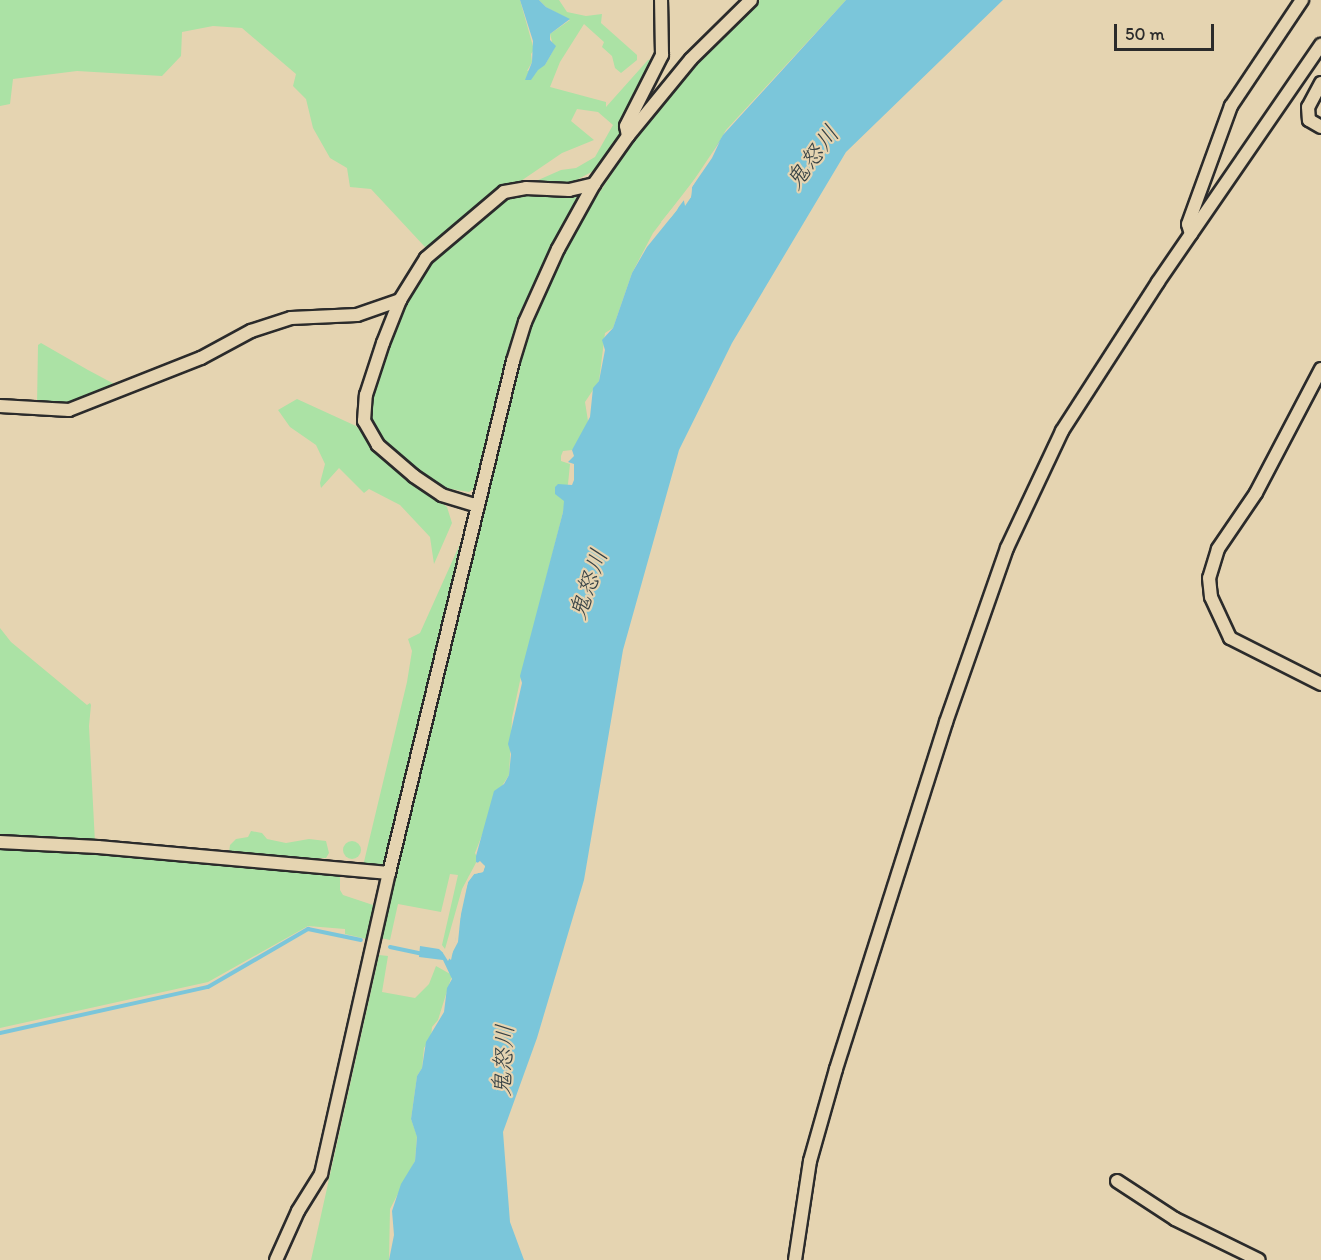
<!DOCTYPE html>
<html>
<head>
<meta charset="utf-8">
<style>
  body { margin:0 }
  #map { position:relative; width:1321px; height:1260px; overflow:hidden; background:#e5d4b1; font-family:Itim,"Klee One",sans-serif }
  div>[style] { position:absolute }
  .green>* { inset:0; background:#abe2a5 }
  .round { border-radius:50% }
  .water>* { inset:0; background:#7bc6da }
  .pier>* { inset:0; background:#e5d4b1 }
  .stream>* { height:4px; margin:-2px; padding:0 2px; transform-origin:2px; border-radius:2px; background:#7bc6da }
  .roads { filter:drop-shadow(2px 0 #2b2b2b) drop-shadow(-2px 0 #2b2b2b) drop-shadow(0 2px #2b2b2b) drop-shadow(0 -2px #2b2b2b) }
  .street>* { height:12px; margin:-6px; padding:0 6px; transform-origin:6px; border-radius:6px; background:#e5d4b1 }
  span { translate:-50% -50%; white-space:nowrap; text-align:center; line-height:1.15; -webkit-text-stroke:4.5px #e5d4b1; paint-order:stroke }
  .water-label { font-size:24px; color:#374245; font-style:italic }
  .scale { position:absolute; left:1114px; top:24px; width:100px; height:27px; box-sizing:border-box; border:3px solid #2b2b2b; border-top:0; padding-left:8px; font-size:18px; line-height:21px; white-space:nowrap; color:#2b2b2b; -webkit-text-stroke:4px #e5d4b1; paint-order:stroke }
</style>
</head>
<body>
<div id="map">
  <div class="green">
    <div style="clip-path:polygon(0 0,520px 0,534px 50px,531px 54px,532px 62px,527px 71px,545px 65px,554px 49px,550px 34px,570px 20px,546px 7px,539px 0,559px 0,567px 12px,586px 16px,602px 14px,601px 23px,637px 55px,637px 60px,621px 73px,615px 68px,612px 56px,602px 47px,604px 42px,584px 24px,560px 62px,550px 87px,606px 102px,606px 107px,648px 60px,658px 57px,622px 127px,617px 142px,599px 168px,567px 185px,536px 181px,561px 170px,576px 168px,595px 157px,613px 125px,598px 112px,577px 109px,571px 121px,594px 140px,562px 153px,515px 185px,501px 190px,432px 244px,425px 247px,371px 189px,350px 187px,347px 168px,330px 158px,313px 128px,306px 99px,293px 86px,296px 74px,242px 28px,213px 26px,182px 32px,181px 56px,162px 76px,77px 71px,13px 79px,10px 104px,0 106px)"></div>
    <div style="clip-path:polygon(760px 0,846px 0,726px 130px,707px 163px,653px 233px,632px 273px,613px 328px,605px 333px,599px 381px,585px 402px,588px 421px,585px 429px,576px 446px,572px 450px,563px 451px,561px 456px,561px 461px,570px 464px,568px 484px,561px 497px,565px 501px,563px 512px,520px 681px,512px 718px,509px 775px,500px 789px,475px 853px,478px 859px,462px 889px,445px 949px,442px 945px,458px 875px,450px 874px,441px 912px,398px 904px,390px 940px,381px 938px,501px 435px,521px 357px,540px 297px,586px 213px,640px 131px,716px 40px)"></div>
    <div style="clip-path:polygon(582px 194px,520px 312px,510px 344px,475px 488px,469px 492px,440px 487px,394px 454px,377px 436px,372px 426px,370px 401px,404px 306px,431px 262px,513px 195px)"></div>
    <div style="clip-path:polygon(41px 343px,88px 370px,118px 386px,66px 404px,37px 405px,38px 345px)"></div>
    <div style="clip-path:polygon(297px 399px,356px 426px,385px 458px,447px 507px,452px 523px,434px 564px,430px 537px,400px 505px,369px 489px,364px 493px,339px 468px,321px 488px,320px 483px,325px 464px,316px 445px,290px 427px,278px 410px)"></div>
    <div style="clip-path:polygon(464px 535px,386px 861px,379px 867px,363px 866px,407px 682px,412px 651px,408px 639px,420px 633px)"></div>
    <div style="clip-path:polygon(0 628px,11px 642px,87px 705px,90px 703px,91px 705px,89px 726px,95px 843px,0 835px)"></div>
    <div style="clip-path:polygon(251px 831px,262px 833px,267px 839px,286px 843px,309px 839px,326px 841px,329px 853px,326px 858px,310px 858px,265px 854px,233px 855px,229px 852px,230px 845px,236px 839px,248px 837px)"></div>
    <div class="round" style="left:343px;top:841px;width:18px;height:18px"></div>
    <div style="clip-path:polygon(0 848px,121px 853px,340px 873px,340px 890px,343px 895px,373px 905px,377px 910px,371px 940px,345px 934px,345px 929px,308px 926px,208px 982px,0 1028px)"></div>
    <div style="clip-path:polygon(379px 955px,388px 956px,382px 992px,415px 998px,429px 984px,436px 966px,452px 975px,438px 1020px,432px 1027px,431px 1037px,424px 1048px,422px 1068px,417px 1076px,411px 1119px,417px 1136px,415px 1161px,390px 1209px,389px 1260px,311px 1260px)"></div>
  </div>
  <div class="water">
    <div style="clip-path:polygon(520px 0,539px 0,546px 7px,570px 19px,550px 34px,550px 40px,556px 46px,545px 65px,538px 70px,531px 80px,525px 80px,532px 62px,533px 41px)"></div>
    <div style="clip-path:polygon(846px 0,1003px 0,846px 152px,732px 343px,679px 450px,623px 650px,584px 880px,537px 1038px,503px 1132px,510px 1222px,524px 1260px,389px 1260px,394px 1235px,392px 1211px,401px 1184px,415px 1161px,417px 1137px,411px 1119px,417px 1076px,422px 1068px,426px 1042px,444px 1012px,447px 988px,452px 979px,443px 960px,419px 957px,420px 946px,439px 949px,451px 960px,468px 882px,474px 874px,483px 872px,485px 866px,476px 862px,476px 856px,494px 791px,504px 784px,509px 775px,511px 754px,508px 744px,522px 683px,520px 676px,563px 512px,564px 501px,555px 494px,555px 487px,558px 484px,572px 485px,574px 480px,574px 464px,568px 462px,574px 456px,572px 450px,590px 417px,593px 388px,599px 381px,605px 350px,602px 340px,613px 328px,632px 273px,647px 247px,677px 210px,680px 203px,684px 200px,685px 204px,691px 197px,692px 187px,723px 135px)"></div>
  </div>
  <div class="pier">
    <div style="clip-path:polygon(720px 141px,712px 158px,692px 187px,691px 197px,685px 206px,684px 200px,672px 216px,664px 224px,661px 222px,679px 200px,688px 195px,690px 186px)"></div>
    <div style="clip-path:polygon(480px 861px,485px 866px,483px 872px,474px 874px,468px 882px,462px 902px,458px 942px,448px 961px,443px 953px,444px 950px,449px 955px,455px 941px,459px 901px,469px 876px,480px 869px,481px 867px,475px 865px)"></div>
  </div>
  <div class="stream">
    <div style="left:390px;top:947px;width:35px;rotate:12deg"></div>
    <div style="left:0;top:1033px;width:213px;rotate:-12.5deg"></div>
    <div style="left:208px;top:987px;width:116px;rotate:-30.1deg"></div>
    <div style="left:308px;top:929px;width:54px;rotate:11.7deg"></div>
  </div>
  <div class="roads">
    <div class="street">
      <div style="left:1321px;top:83px;width:27px;rotate:118deg"></div>
      <div style="left:1308px;top:107px;width:13px;rotate:86deg"></div>
      <div style="left:1309px;top:120px;width:14px;rotate:30deg"></div>
      <div style="left:628px;top:136px;width:10px;rotate:-101deg"></div>
      <div style="left:626px;top:126px;width:80px;rotate:-63.1deg"></div>
      <div style="left:662px;top:55px;width:55px;rotate:-91deg"></div>
      <div style="left:1191px;top:234px;width:10px;rotate:-107deg"></div>
      <div style="left:1188px;top:224px;width:126px;rotate:-70deg"></div>
      <div style="left:1231px;top:106px;width:128px;rotate:-56.2deg"></div>
      <div style="left:1321px;top:369px;width:140px;rotate:117.7deg"></div>
      <div style="left:1256px;top:493px;width:68px;rotate:124.2deg"></div>
      <div style="left:1218px;top:549px;width:30px;rotate:107deg"></div>
      <div style="left:1209px;top:578px;width:19px;rotate:84deg"></div>
      <div style="left:1211px;top:597px;width:45px;rotate:65.1deg"></div>
      <div style="left:1230px;top:638px;width:102px;rotate:26.8deg"></div>
      <div style="left:0;top:406px;width:69px;rotate:3.3deg"></div>
      <div style="left:69px;top:410px;width:142px;rotate:-21.5deg"></div>
      <div style="left:201px;top:358px;width:57px;rotate:-28.4deg"></div>
      <div style="left:251px;top:331px;width:42px;rotate:-18deg"></div>
      <div style="left:291px;top:318px;width:66px;rotate:-2.6deg"></div>
      <div style="left:357px;top:315px;width:46px;rotate:-19.2deg"></div>
      <div style="left:478px;top:506px;width:38px;rotate:-163deg"></div>
      <div style="left:442px;top:495px;width:34px;rotate:-146deg"></div>
      <div style="left:414px;top:476px;width:48px;rotate:-139.3deg"></div>
      <div style="left:378px;top:445px;width:28px;rotate:-120deg"></div>
      <div style="left:364px;top:421px;width:26px;rotate:-86deg"></div>
      <div style="left:366px;top:395px;width:55px;rotate:-71.9deg"></div>
      <div style="left:383px;top:343px;width:46px;rotate:-68.4deg"></div>
      <div style="left:400px;top:300px;width:49px;rotate:-58.2deg"></div>
      <div style="left:426px;top:258px;width:102px;rotate:-40.2deg"></div>
      <div style="left:504px;top:192px;width:22px;rotate:-10deg"></div>
      <div style="left:526px;top:188px;width:43px;rotate:2.7deg"></div>
      <div style="left:569px;top:190px;width:26px;rotate:-13deg"></div>
      <div style="left:0;top:842px;width:98px;rotate:2.9deg"></div>
      <div style="left:98px;top:847px;width:292px;rotate:5.1deg"></div>
      <div style="left:1117px;top:1181px;width:69px;rotate:33.2deg"></div>
      <div style="left:1175px;top:1219px;width:93px;rotate:26deg"></div>
      <div style="left:276px;top:1260px;width:54px;rotate:-65.8deg"></div>
      <div style="left:298px;top:1211px;width:44px;rotate:-58.1deg"></div>
      <div style="left:321px;top:1174px;width:309px;rotate:-77.3deg"></div>
      <div style="left:389px;top:873px;width:527px;rotate:-76.39deg"></div>
      <div style="left:513px;top:361px;width:41px;rotate:-72.9deg"></div>
      <div style="left:525px;top:322px;width:80px;rotate:-65.7deg"></div>
      <div style="left:558px;top:249px;width:74px;rotate:-61deg"></div>
      <div style="left:594px;top:184px;width:59px;rotate:-54.7deg"></div>
      <div style="left:628px;top:136px;width:99px;rotate:-50.7deg"></div>
      <div style="left:691px;top:59px;width:84px;rotate:-44.5deg"></div>
      <div style="left:795px;top:1260px;width:100px;rotate:-81.4deg"></div>
      <div style="left:810px;top:1161px;width:96px;rotate:-74.2deg"></div>
      <div style="left:836px;top:1069px;width:364px;rotate:-72.4deg"></div>
      <div style="left:946px;top:722px;width:184px;rotate:-70.7deg"></div>
      <div style="left:1007px;top:548px;width:129px;rotate:-64.8deg"></div>
      <div style="left:1062px;top:431px;width:177px;rotate:-57.2deg"></div>
      <div style="left:1158px;top:282px;width:288px;rotate:-55.5deg"></div>
    </div>
  </div>
  <div class="water-label">
    <span style="left:812px;top:157px;rotate:-53deg">鬼怒川</span>
    <span style="left:588px;top:584px;rotate:-71deg">鬼怒川</span>
    <span style="left:503px;top:1060px;rotate:-87deg">鬼怒川</span>
  </div>
  <div class="scale">50 m</div>
</div>
</body>
</html>
